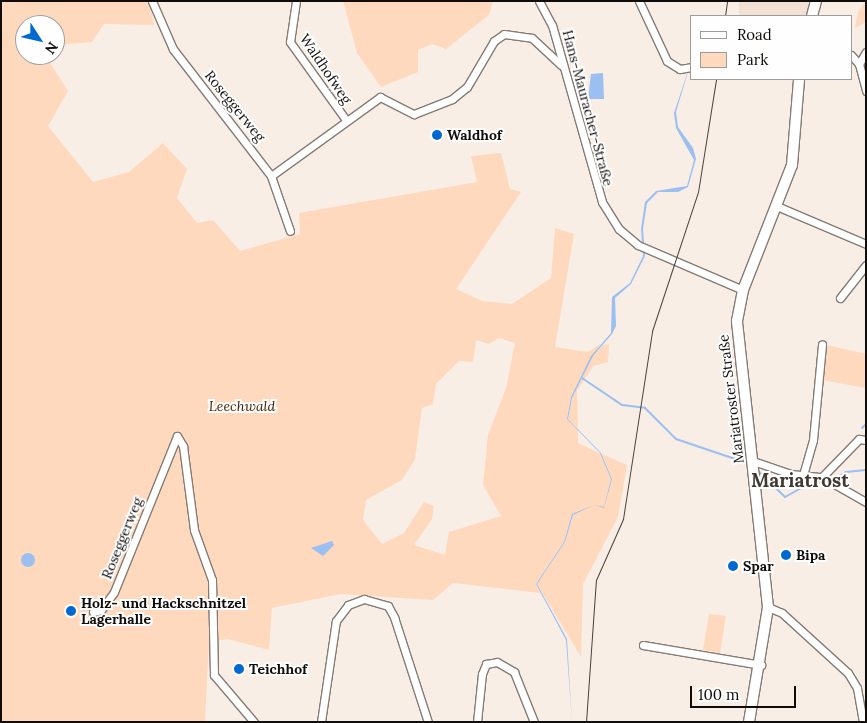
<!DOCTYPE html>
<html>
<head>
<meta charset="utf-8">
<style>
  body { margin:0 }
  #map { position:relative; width:867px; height:723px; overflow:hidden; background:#f9eee6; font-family:Lora,serif }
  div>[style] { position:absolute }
  .built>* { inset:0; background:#f2e0d3 }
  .green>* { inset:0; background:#fed9be }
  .water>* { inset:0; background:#9abff0 }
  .round { border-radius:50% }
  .stream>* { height:2px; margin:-1px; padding:0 1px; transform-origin:1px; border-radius:1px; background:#9abff0 }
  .roads { filter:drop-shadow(1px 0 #857b74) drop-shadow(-1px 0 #857b74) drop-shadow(0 1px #857b74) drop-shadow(0 -1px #857b74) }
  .minor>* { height:7px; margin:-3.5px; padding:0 3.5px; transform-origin:3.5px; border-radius:3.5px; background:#fff }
  .primary>* { height:10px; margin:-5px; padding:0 5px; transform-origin:5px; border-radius:5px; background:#fff }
  .tram>* { height:1px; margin:-0.5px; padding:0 0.5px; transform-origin:0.5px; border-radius:0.5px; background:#45403c }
  .dots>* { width:14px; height:14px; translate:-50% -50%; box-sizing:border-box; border:2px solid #fefefe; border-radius:50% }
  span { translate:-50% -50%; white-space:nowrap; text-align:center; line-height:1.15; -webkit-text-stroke:4px #fefefe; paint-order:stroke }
  .street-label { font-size:14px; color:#100c09 }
  .poi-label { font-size:14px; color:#100c09; font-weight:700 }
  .left { translate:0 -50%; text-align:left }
  .park-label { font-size:14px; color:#462505; font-style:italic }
  .district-label { font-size:19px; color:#403730; font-weight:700 }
  .frame { position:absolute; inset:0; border:2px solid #100c09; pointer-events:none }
  .legend { position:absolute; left:690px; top:15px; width:162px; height:65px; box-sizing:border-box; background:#fefefe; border:1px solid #9f9d9c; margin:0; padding:6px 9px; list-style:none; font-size:15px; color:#100c09 }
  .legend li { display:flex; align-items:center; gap:10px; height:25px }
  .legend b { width:25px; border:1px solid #9f9d9c }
  .north { position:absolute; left:15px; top:15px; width:50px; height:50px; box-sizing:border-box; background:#fefefe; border:1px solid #9f9d9c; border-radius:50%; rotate:125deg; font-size:14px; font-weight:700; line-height:20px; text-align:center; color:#100c09 }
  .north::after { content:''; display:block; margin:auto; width:18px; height:22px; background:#0069d1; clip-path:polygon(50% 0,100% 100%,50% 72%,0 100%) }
  .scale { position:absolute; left:690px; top:686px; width:106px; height:22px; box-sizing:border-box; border:2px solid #100c09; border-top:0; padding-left:6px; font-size:15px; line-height:18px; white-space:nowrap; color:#100c09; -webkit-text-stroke:4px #fefefe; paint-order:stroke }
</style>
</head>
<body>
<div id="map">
  <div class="built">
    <div style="clip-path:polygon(739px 1px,809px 1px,806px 16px,739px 16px)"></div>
  </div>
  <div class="green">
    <div style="clip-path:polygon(evenodd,1px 1px,149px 1px,154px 25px,104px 24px,92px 42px,55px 45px,55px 25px,25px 25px,25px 55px,45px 55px,68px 91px,48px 126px,93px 182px,129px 172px,163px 143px,187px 169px,177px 198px,197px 223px,213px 220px,240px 251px,300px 234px,299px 213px,477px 182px,471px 156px,501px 153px,510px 189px,521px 192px,456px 289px,482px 301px,512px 304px,551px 278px,555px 228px,574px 234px,555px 347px,588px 352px,600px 344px,571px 397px,567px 419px,578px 430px,578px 443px,601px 454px,611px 479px,607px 495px,612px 479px,602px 454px,627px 465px,618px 517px,583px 584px,581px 657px,537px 584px,565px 542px,573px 515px,579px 512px,572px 514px,564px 542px,536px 584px,544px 599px,540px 593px,453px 583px,433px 600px,340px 594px,272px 608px,269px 650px,228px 639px,209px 642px,205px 722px,1px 722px,1px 1px,499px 338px,515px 343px,506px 388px,488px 435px,483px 485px,501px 516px,449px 532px,445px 555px,414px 545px,432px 519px,434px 506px,424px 502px,404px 533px,382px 544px,363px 520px,366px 500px,402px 480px,415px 459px,422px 408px,433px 404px,436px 384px,459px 361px,473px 362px,476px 340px,489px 344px,499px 338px)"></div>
    <div style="clip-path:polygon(343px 1px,493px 1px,489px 15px,446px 49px,432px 44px,418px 50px,418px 72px,381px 87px,357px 53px)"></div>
    <div style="clip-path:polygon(866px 1px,866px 22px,855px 28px,858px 12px)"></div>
    <div style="clip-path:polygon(609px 344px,608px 362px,593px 366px,577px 391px,578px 428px,568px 419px,572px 398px,593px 356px,603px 345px)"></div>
    <div style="clip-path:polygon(822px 344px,866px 354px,866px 388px,822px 380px)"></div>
    <div style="clip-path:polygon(709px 614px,726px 616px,720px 653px,703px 650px)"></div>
  </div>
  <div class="water">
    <div style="clip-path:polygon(691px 62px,676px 112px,678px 127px,693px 148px,696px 159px,688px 187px,678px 192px,658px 192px,647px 203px,643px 229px,645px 256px,631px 284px,615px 298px,616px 326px,612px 334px,593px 356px,572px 398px,568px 419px,601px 453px,612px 479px,604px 508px,594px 505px,573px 515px,565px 542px,537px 584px,567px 639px,572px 722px,566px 640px,536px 584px,564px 542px,572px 514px,594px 505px,604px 507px,611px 479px,600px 453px,567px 419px,571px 397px,591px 356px,611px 333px,612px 297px,630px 283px,643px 256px,641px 229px,645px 202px,656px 191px,687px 186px,694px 160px,676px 128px,674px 113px)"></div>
    <div style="clip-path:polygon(603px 73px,604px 99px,588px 99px,591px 74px)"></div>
    <div style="clip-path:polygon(332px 541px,334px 545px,323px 556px,311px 548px)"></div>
    <div class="round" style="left:21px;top:553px;width:14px;height:14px"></div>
  </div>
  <div class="stream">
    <div style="left:582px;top:378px;width:48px;rotate:34deg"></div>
    <div style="left:622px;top:405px;width:23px;rotate:7deg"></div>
    <div style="left:645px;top:408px;width:44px;rotate:45deg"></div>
    <div style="left:676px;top:439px;width:75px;rotate:18.7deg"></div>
    <div style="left:862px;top:428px;width:6px;rotate:-45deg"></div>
    <div style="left:757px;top:470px;width:39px;rotate:44deg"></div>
    <div style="left:785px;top:497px;width:25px;rotate:-29deg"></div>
    <div style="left:807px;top:485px;width:23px;rotate:-5deg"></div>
    <div style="left:834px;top:480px;width:14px;rotate:-34deg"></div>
    <div style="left:846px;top:472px;width:20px;rotate:-6deg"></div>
  </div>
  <div class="roads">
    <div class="minor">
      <div style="left:152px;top:1px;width:52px;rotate:66.4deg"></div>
      <div style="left:173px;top:49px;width:160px;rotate:52.3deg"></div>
      <div style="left:271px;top:176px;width:58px;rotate:70.9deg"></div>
      <div style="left:296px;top:1px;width:41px;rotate:98.3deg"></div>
      <div style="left:290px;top:42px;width:96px;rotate:54.3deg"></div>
      <div style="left:539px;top:1px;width:27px;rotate:62deg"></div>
      <div style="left:552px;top:25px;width:184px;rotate:74.2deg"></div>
      <div style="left:602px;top:202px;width:32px;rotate:58deg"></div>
      <div style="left:619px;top:229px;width:25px;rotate:40deg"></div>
      <div style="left:638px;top:245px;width:114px;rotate:23.2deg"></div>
      <div style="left:639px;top:1px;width:66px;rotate:65deg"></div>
      <div style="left:667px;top:61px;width:15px;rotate:32deg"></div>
      <div style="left:680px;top:69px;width:11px;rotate:-10deg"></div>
      <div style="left:851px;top:55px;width:12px;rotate:48deg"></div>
      <div style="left:859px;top:64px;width:28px;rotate:75deg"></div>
      <div style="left:859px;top:64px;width:14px;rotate:-60deg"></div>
      <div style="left:271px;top:176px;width:135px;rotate:-35.9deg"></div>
      <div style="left:380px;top:97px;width:38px;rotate:27deg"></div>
      <div style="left:414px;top:114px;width:41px;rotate:-21.5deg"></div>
      <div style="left:452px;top:99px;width:19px;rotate:-39deg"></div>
      <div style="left:467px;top:87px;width:53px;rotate:-59.6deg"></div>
      <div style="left:494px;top:41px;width:12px;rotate:-35deg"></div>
      <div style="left:504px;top:34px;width:28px;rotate:8deg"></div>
      <div style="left:532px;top:38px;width:40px;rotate:43deg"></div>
      <div style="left:779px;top:207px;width:95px;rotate:23deg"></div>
      <div style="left:840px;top:298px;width:42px;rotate:-51.8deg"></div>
      <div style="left:753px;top:461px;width:40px;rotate:18.9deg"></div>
      <div style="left:791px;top:474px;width:31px;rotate:6deg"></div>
      <div style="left:822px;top:477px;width:51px;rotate:29.6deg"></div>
      <div style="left:803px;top:475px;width:36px;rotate:-74deg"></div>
      <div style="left:813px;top:440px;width:96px;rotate:-84.6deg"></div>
      <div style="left:822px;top:477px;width:53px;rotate:-45.8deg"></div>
      <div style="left:859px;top:439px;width:7px;rotate:8deg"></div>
      <div style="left:768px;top:607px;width:15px;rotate:23deg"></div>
      <div style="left:782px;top:613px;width:89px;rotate:42.3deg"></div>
      <div style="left:848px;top:673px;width:17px;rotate:59deg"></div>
      <div style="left:857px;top:688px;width:35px;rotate:80deg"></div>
      <div style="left:93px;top:612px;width:8px;rotate:-14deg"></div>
      <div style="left:101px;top:610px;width:22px;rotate:-54deg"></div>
      <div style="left:114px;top:592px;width:168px;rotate:-68deg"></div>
      <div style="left:177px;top:436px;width:12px;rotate:59deg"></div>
      <div style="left:183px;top:446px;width:85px;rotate:82.5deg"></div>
      <div style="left:194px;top:530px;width:53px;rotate:70.2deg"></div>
      <div style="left:212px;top:580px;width:95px;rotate:88.8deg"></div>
      <div style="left:214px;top:675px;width:62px;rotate:49.6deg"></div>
      <div style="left:643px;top:645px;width:120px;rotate:9.6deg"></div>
      <div style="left:321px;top:722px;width:102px;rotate:-81.6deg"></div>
      <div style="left:336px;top:621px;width:20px;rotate:-53deg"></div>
      <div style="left:348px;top:605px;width:17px;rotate:-21deg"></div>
      <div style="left:364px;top:599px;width:25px;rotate:16deg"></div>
      <div style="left:388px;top:606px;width:13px;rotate:61deg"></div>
      <div style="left:394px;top:617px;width:110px;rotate:72.1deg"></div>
      <div style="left:477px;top:722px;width:48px;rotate:-84.1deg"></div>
      <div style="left:482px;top:674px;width:11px;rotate:-68deg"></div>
      <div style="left:486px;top:664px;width:11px;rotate:-10deg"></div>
      <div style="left:497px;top:662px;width:20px;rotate:30deg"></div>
      <div style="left:514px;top:672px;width:54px;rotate:68.2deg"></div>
    </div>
    <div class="primary">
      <div style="left:812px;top:16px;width:16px;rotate:-75deg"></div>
      <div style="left:749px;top:722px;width:117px;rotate:-80.6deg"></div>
      <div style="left:768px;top:607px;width:288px;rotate:-96.2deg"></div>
      <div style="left:737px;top:321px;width:32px;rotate:-79deg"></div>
      <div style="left:743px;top:290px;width:134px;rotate:-68.6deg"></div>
      <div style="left:792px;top:165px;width:86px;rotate:-85.3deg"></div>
    </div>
  </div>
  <div class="tram">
    <div style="left:725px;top:16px;width:15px;rotate:-82deg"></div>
    <div style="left:586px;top:722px;width:142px;rotate:-86deg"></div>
    <div style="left:596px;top:580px;width:67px;rotate:-66.1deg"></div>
    <div style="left:623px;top:519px;width:190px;rotate:-81.2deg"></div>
    <div style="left:652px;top:331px;width:146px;rotate:-71.7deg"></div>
    <div style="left:698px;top:192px;width:114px;rotate:-80.9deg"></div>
  </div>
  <div class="dots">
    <div style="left:437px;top:135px;background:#0069d1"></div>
    <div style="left:786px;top:555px;background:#0069d1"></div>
    <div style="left:733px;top:566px;background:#0069d1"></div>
    <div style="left:71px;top:611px;background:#0069d1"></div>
    <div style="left:239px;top:669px;background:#0069d1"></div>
  </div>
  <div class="street-label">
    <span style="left:326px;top:69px;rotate:56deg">Waldhofweg</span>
    <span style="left:235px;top:106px;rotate:51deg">Roseggerweg</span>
    <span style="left:588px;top:108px;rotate:75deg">Hans-Mauracher-Straße</span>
    <span style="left:731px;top:399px;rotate:-97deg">Mariatroster Straße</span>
    <span style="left:122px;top:538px;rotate:-68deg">Roseggerweg</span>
  </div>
  <div class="poi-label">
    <span class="left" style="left:447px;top:135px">Waldhof</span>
    <span class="left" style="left:796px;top:555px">Bipa</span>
    <span class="left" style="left:743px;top:566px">Spar</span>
    <span class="left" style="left:81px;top:611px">Holz- und Hackschnitzel<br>Lagerhalle</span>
    <span class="left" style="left:249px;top:669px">Teichhof</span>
  </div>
  <div class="park-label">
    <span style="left:242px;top:406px">Leechwald</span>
  </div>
  <div class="district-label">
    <span style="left:800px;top:481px">Mariatrost</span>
  </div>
  <div class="frame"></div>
  <ul class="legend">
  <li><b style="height:6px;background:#fff"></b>Road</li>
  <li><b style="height:14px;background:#fed9be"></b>Park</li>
  </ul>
  <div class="north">N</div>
  <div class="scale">100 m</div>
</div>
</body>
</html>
